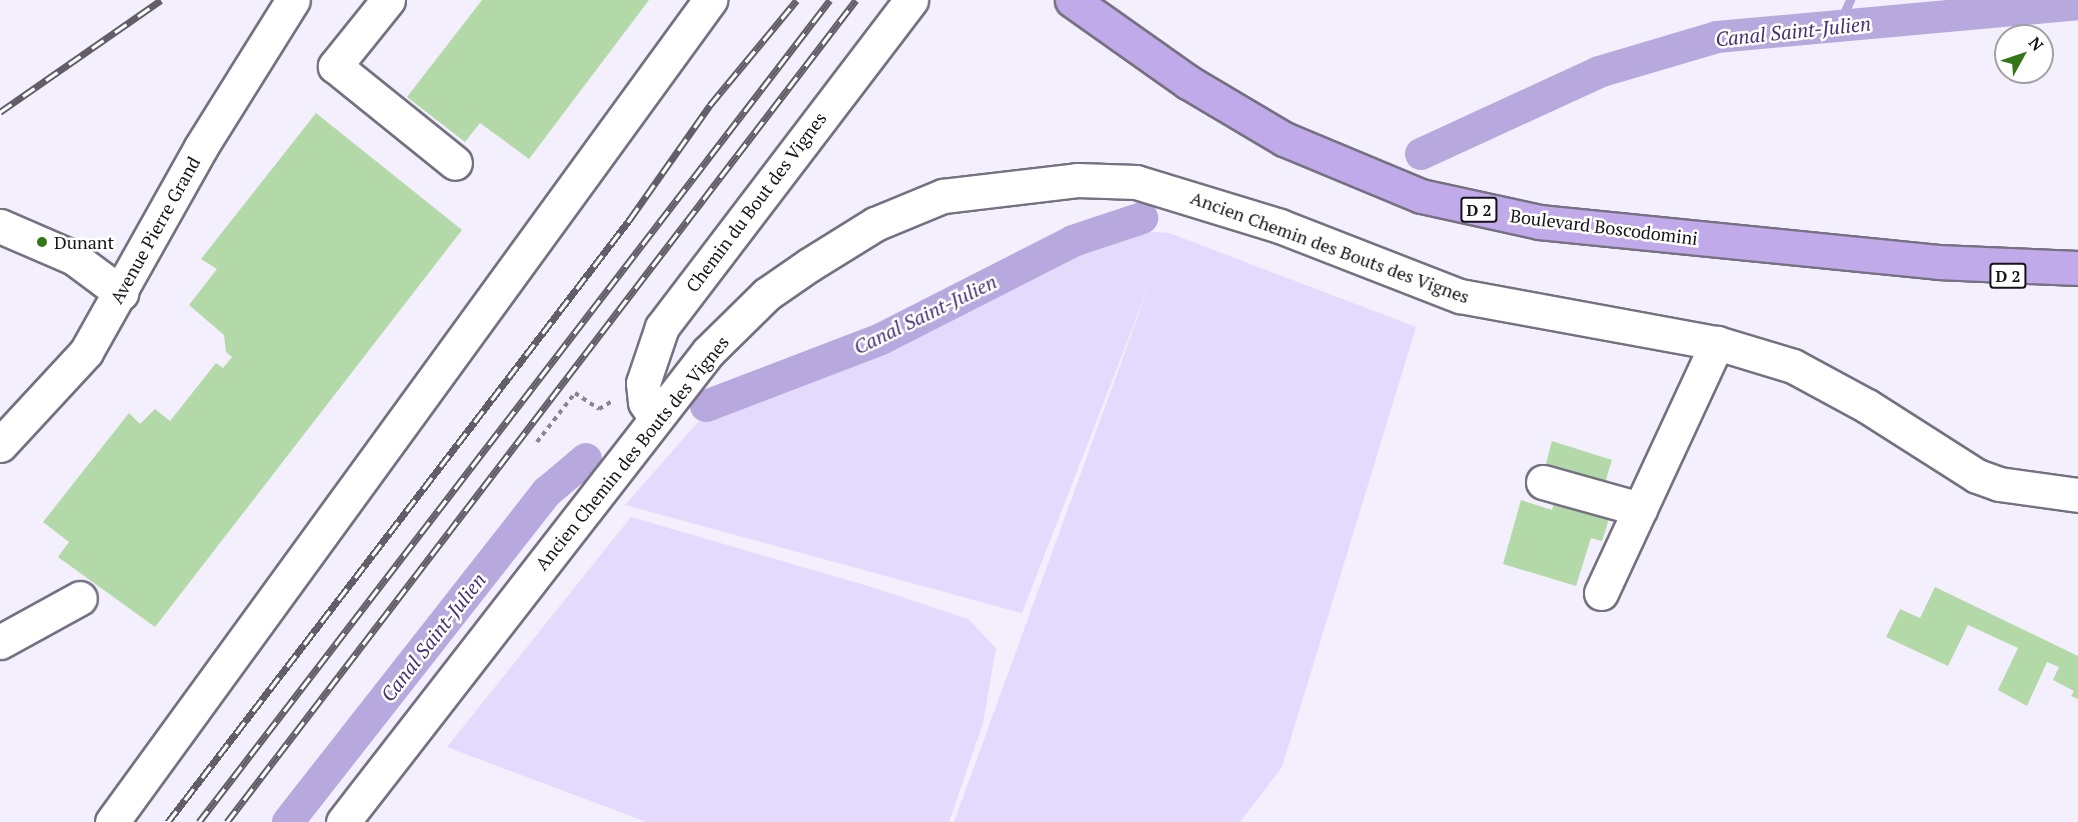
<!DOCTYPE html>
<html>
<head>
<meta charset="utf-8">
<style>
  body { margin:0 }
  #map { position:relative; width:2078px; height:822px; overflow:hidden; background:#f3effd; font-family:"PT Serif",serif }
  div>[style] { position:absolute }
  .green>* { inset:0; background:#e3dafd }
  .stream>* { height:9px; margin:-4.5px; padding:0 4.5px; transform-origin:4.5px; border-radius:4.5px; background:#b7a8dd }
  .canal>* { height:32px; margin:-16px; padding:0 16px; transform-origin:16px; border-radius:16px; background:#b7a8dd }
  .building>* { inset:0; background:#b4d9a8 }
  .path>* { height:4px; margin-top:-2px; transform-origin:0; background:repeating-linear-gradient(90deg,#88858f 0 4.5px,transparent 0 9px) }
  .roads { filter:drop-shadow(2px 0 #757180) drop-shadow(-2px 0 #757180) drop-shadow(0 2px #757180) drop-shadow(0 -2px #757180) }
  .minor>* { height:33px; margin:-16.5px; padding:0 16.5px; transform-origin:16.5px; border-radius:16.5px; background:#fff }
  .major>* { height:33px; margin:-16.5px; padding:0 16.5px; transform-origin:16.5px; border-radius:16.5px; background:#c0aaea }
  .rail>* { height:7px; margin-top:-3.5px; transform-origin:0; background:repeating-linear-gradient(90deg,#fff 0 14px,#615e67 0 28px); box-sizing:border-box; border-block:2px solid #615e67 }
  .dots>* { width:16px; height:16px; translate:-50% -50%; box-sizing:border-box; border:3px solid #fff; border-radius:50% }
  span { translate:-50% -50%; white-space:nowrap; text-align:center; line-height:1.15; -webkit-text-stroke:5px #fff; paint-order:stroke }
  .shield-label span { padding:2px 4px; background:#fff; border:2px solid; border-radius:4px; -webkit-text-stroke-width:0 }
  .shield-label { font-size:16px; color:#151319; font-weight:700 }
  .street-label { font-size:18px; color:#151319 }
  .poi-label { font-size:18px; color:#151319 }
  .left { translate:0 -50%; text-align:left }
  .water-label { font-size:20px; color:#483171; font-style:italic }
  .north { position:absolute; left:1994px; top:24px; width:60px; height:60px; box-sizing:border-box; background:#fff; border:2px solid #a1a1a3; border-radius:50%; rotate:50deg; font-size:16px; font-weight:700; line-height:24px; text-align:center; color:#151319 }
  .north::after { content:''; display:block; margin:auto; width:21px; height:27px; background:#357716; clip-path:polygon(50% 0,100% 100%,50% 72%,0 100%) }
</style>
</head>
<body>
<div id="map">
  <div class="green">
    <div style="clip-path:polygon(1139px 231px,1169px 233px,1416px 327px,1282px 767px,1240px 822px,954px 822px,1153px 275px,1022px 613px,625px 505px,699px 421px,745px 405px,1068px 257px)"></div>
    <div style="clip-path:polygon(631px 517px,878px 589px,968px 619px,996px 648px,983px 723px,949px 822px,647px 822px,447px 747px)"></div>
  </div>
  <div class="stream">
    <div style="left:1837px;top:28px;width:31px;rotate:-65deg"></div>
  </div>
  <div class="canal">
    <div style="left:1421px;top:154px;width:196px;rotate:-24.7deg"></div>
    <div style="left:1599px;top:72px;width:123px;rotate:-16.5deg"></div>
    <div style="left:1717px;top:37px;width:363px;rotate:-5.2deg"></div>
    <div style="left:706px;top:406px;width:187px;rotate:-20.9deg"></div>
    <div style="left:881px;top:339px;width:216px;rotate:-27deg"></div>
    <div style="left:1073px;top:241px;width:73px;rotate:-18.4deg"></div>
    <div style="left:288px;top:822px;width:420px;rotate:-51.9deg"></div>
    <div style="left:547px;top:492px;width:51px;rotate:-40.2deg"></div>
  </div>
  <div class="building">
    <div style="clip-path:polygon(482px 0,649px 0,529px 159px,480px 123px,465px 142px,407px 97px)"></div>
    <div style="clip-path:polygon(316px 113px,462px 230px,155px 627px,58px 557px,69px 542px,43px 522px,129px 413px,140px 424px,155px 409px,170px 421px,216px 363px,223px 368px,232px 357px,226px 352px,224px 335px,189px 305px,217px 269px,201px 259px)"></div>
    <div style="clip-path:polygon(1552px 441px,1612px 460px,1603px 489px,1544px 471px)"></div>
    <div style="clip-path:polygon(1521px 500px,1552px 510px,1554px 503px,1609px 519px,1602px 541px,1591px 538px,1576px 586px,1503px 564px)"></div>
    <div style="clip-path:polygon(1935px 587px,2078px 656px,2078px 699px,2071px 696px,2074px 691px,2053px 680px,2059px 667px,2047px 662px,2027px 706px,1998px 690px,2018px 648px,1968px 625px,1948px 666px,1886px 637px,1900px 609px,1920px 618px)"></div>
  </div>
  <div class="path">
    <div style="left:537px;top:442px;width:62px;rotate:-52.2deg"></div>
    <div style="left:575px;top:393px;width:29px;rotate:34deg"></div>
    <div style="left:599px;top:409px;width:17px;rotate:-31deg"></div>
  </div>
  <div class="roads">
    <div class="minor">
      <div style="left:388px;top:0;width:85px;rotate:128.8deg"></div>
      <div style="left:335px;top:66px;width:154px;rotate:38.9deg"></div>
      <div style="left:0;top:226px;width:81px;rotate:23.4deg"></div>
      <div style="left:74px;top:258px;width:59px;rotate:36.7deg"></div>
      <div style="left:656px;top:418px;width:19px;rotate:-125deg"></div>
      <div style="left:645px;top:402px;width:19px;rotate:-96deg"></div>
      <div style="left:643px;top:383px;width:59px;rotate:-71.3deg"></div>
      <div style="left:662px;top:327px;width:411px;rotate:-52.7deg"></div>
      <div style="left:0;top:445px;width:127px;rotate:-47.2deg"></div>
      <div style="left:86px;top:352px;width:235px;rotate:-60.7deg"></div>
      <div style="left:201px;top:147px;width:173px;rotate:-58deg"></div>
      <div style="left:1543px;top:482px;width:101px;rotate:15.6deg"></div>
      <div style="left:1601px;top:593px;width:276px;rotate:-65.1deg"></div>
      <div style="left:0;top:642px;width:91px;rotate:-28.8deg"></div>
      <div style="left:112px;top:822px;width:1017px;rotate:-53.96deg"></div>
      <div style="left:343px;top:822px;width:595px;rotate:-52.17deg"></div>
      <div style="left:708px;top:352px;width:83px;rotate:-44.5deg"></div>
      <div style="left:767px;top:294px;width:51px;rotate:-34.6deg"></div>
      <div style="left:809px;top:265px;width:78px;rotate:-31.8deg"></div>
      <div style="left:875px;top:224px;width:74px;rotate:-22.4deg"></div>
      <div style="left:943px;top:196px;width:135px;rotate:-6.8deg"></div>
      <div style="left:1077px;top:180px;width:59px;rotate:1.9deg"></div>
      <div style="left:1136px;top:182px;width:151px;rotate:17deg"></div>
      <div style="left:1280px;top:226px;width:193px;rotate:21.3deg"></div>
      <div style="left:1460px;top:296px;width:261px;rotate:10.4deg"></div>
      <div style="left:1717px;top:343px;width:79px;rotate:16.8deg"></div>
      <div style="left:1793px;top:366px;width:84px;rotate:28.4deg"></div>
      <div style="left:1867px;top:406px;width:130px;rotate:32.5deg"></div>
      <div style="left:1977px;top:476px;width:23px;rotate:20deg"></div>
      <div style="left:1999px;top:484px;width:80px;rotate:7.9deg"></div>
    </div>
    <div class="major">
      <div style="left:1072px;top:0;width:142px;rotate:35.3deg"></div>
      <div style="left:1188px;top:82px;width:112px;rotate:30.7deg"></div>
      <div style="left:1284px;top:139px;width:148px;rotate:22.6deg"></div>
      <div style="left:1421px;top:196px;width:121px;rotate:12.4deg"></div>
      <div style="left:1539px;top:222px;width:401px;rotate:5.7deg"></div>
      <div style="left:1938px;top:262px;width:140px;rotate:2.5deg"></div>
    </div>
  </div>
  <div class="rail">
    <div style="left:0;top:112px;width:196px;rotate:-34.8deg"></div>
    <div style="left:168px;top:822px;width:760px;rotate:-52.54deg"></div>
    <div style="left:630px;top:219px;width:139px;rotate:-54.9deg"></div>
    <div style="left:710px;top:105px;width:136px;rotate:-50.4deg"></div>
    <div style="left:199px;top:822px;width:1036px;rotate:-52.49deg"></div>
    <div style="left:227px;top:822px;width:1035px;rotate:-52.58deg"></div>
  </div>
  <div class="dots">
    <div style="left:42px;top:242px;background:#357716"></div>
  </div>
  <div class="shield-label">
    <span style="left:1479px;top:210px">D 2</span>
    <span style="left:2008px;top:276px">D 2</span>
  </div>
  <div class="street-label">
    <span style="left:756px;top:202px;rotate:-53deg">Chemin du Bout des Vignes</span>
    <span style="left:1604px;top:227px;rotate:7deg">Boulevard Boscodomini</span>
    <span style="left:155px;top:230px;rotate:-61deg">Avenue Pierre Grand</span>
    <span style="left:1330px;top:247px;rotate:20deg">Ancien Chemin des Bouts des Vignes</span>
    <span style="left:632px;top:453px;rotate:-51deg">Ancien Chemin des Bouts des Vignes</span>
  </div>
  <div class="poi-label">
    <span class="left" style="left:54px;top:242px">Dunant</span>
  </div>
  <div class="water-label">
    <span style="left:1793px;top:31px;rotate:-6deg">Canal Saint-Julien</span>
    <span style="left:925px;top:314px;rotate:-26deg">Canal Saint-Julien</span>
    <span style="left:433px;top:637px;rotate:-52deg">Canal Saint-Julien</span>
  </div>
  <div class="north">N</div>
</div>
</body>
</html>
